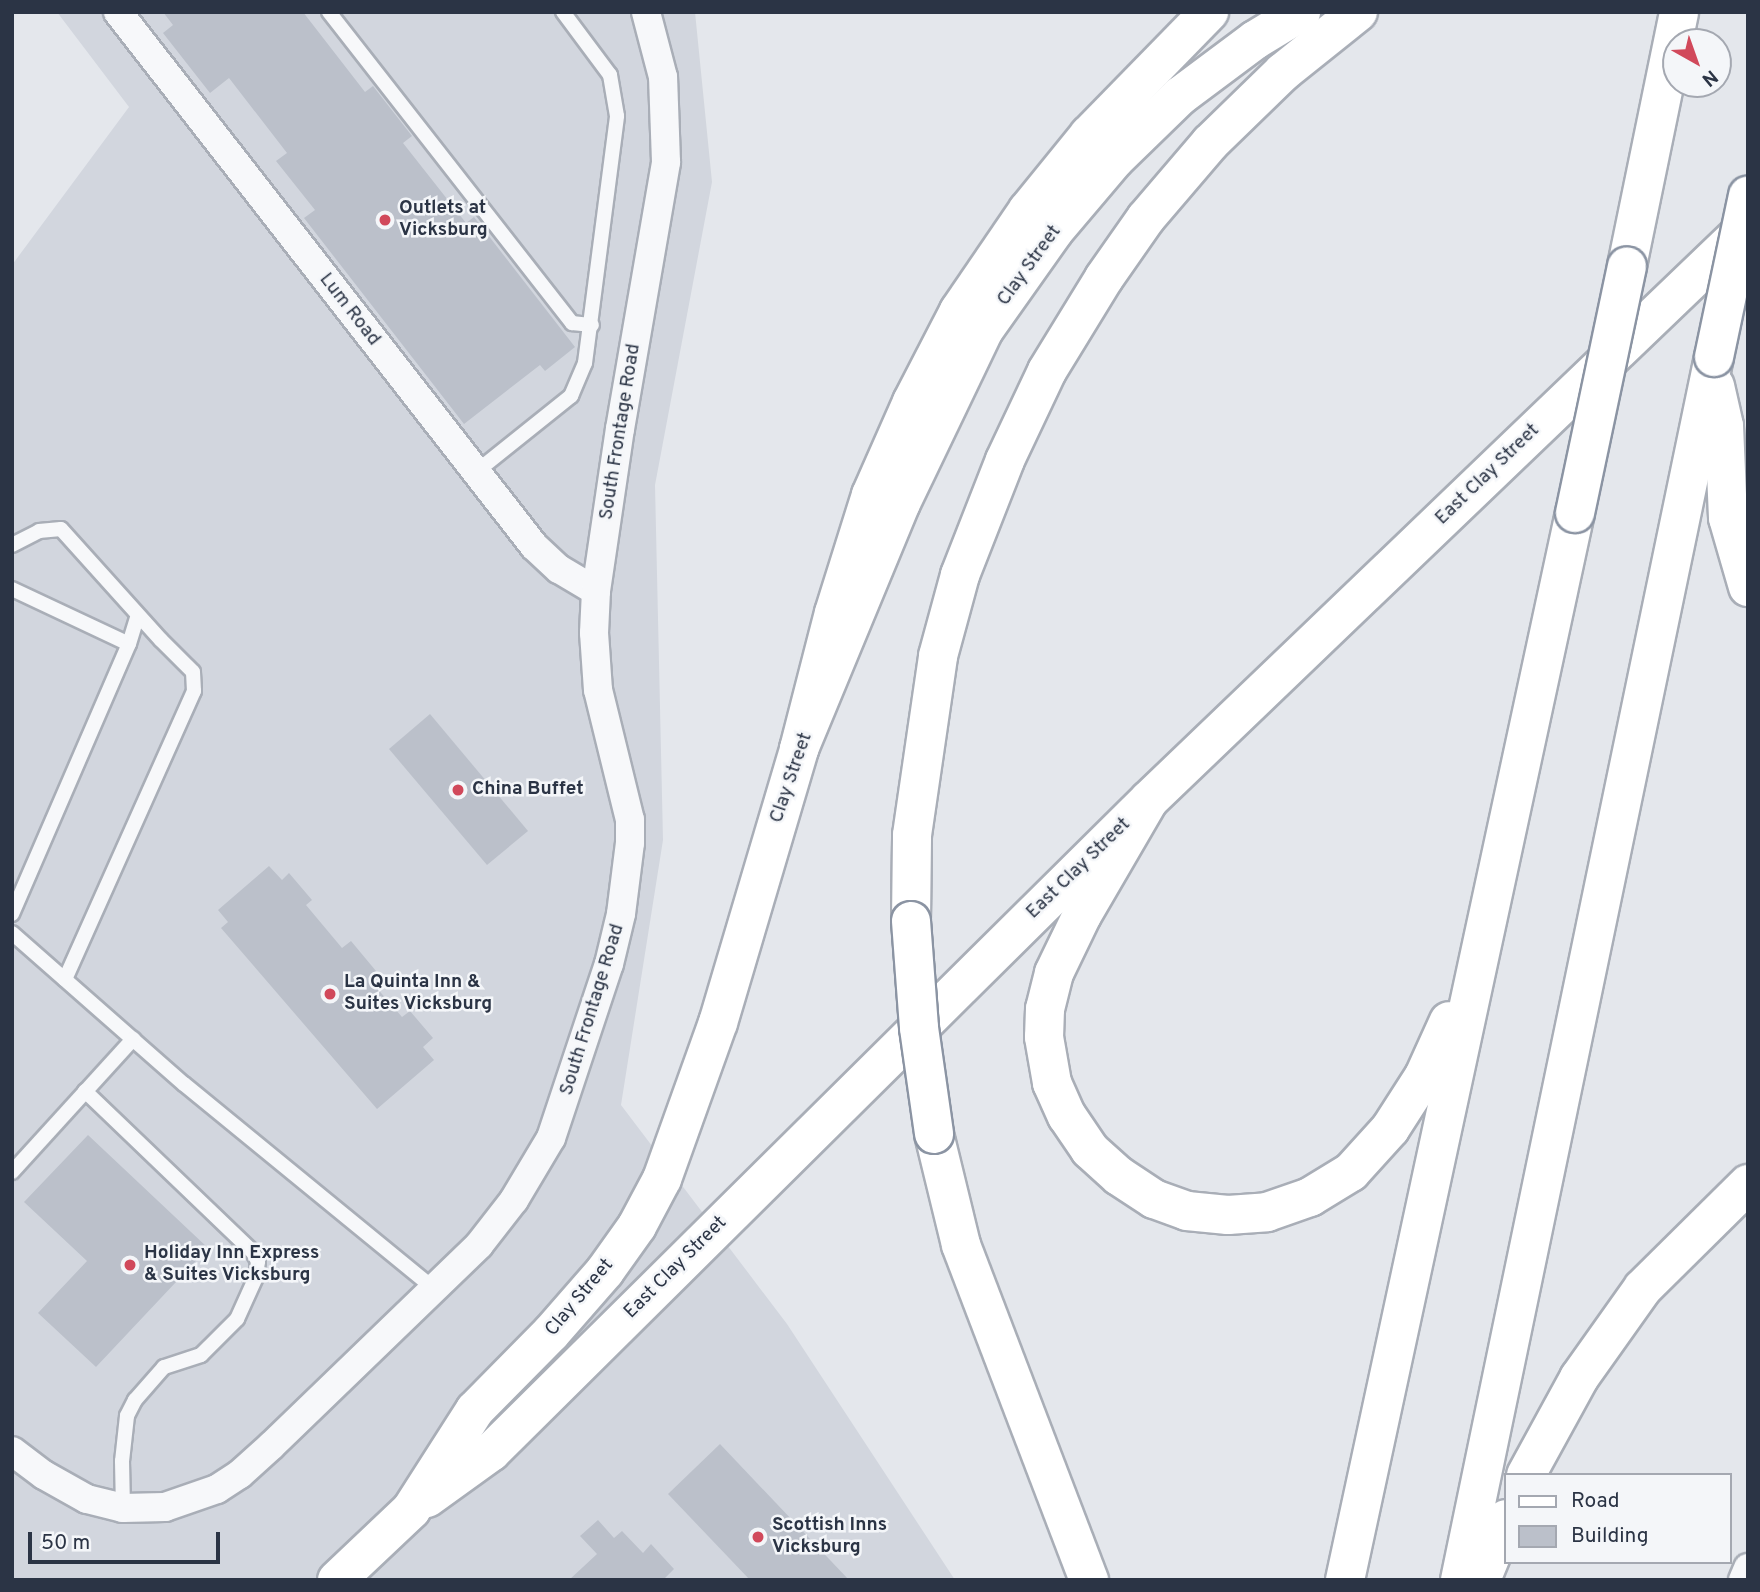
<!DOCTYPE html>
<html>
<head>
<meta charset="utf-8">
<style>
  body { margin:0 }
  #map { position:relative; width:1760px; height:1592px; overflow:hidden; background:#e4e7ec; font-family:Overpass,sans-serif }
  div>[style] { position:absolute }
  .built>* { inset:0; background:#d2d6de }
  .building>* { inset:0; background:#bbc0ca }
  .roads { filter:drop-shadow(2px 0 #a9aeb7) drop-shadow(-2px 0 #a9aeb7) drop-shadow(0 2px #a9aeb7) drop-shadow(0 -2px #a9aeb7) }
  .service>* { height:14px; margin:-7px; padding:0 7px; transform-origin:7px; border-radius:7px; background:#f7f8fa }
  .minor>* { height:28px; margin:-14px; padding:0 14px; transform-origin:14px; border-radius:14px; background:#f7f8fa }
  .primary>* { height:38px; margin:-19px; padding:0 19px; transform-origin:19px; border-radius:19px; background:#fff }
  .motorway>* { height:38px; margin:-19px; padding:0 19px; transform-origin:19px; border-radius:19px; background:#fff }
  .bridges { filter:drop-shadow(2px 0 #8b94a3) drop-shadow(-2px 0 #8b94a3) drop-shadow(0 2px #8b94a3) drop-shadow(0 -2px #8b94a3) }
  .motorway-bridge>* { height:38px; margin:-19px; padding:0 19px; transform-origin:19px; border-radius:19px; background:#fff }
  .dots>* { width:19px; height:19px; translate:-50% -50%; box-sizing:border-box; border:4px solid #f4f6f9; border-radius:50% }
  span { translate:-50% -50%; white-space:nowrap; text-align:center; line-height:1.15; -webkit-text-stroke:5px #f4f6f9; paint-order:stroke }
  .poi-label { font-size:19px; color:#2b3445; font-weight:700 }
  .left { translate:0 -50%; text-align:left }
  .street-label { font-size:19px; color:#2b3445 }
  .frame { position:absolute; inset:0; border:14px solid #2b3445; pointer-events:none }
  .legend { position:absolute; left:1504px; top:1473px; width:228px; height:91px; box-sizing:border-box; background:#f4f6f9; border:2px solid #a4a8b1; margin:0; padding:9px 12px; list-style:none; font-size:21px; color:#2b3445 }
  .legend li { display:flex; align-items:center; gap:14px; height:35px }
  .legend b { width:35px; border:2px solid #a4a8b1 }
  .north { position:absolute; left:1662px; top:28px; width:70px; height:70px; box-sizing:border-box; background:#f4f6f9; border:2px solid #a4a8b1; border-radius:50%; rotate:140deg; font-size:19px; font-weight:700; line-height:28px; text-align:center; color:#2b3445 }
  .north::after { content:''; display:block; margin:auto; width:24px; height:32px; background:#d1495b; clip-path:polygon(50% 0,100% 100%,50% 72%,0 100%) }
  .scale { position:absolute; left:28px; top:1532px; width:192px; height:32px; box-sizing:border-box; border:4px solid #2b3445; border-top:0; padding-left:9px; font-size:21px; line-height:24px; white-space:nowrap; color:#2b3445; -webkit-text-stroke:5px #f4f6f9; paint-order:stroke }
</style>
</head>
<body>
<div id="map">
  <div class="built">
    <div style="clip-path:polygon(57px 12px,695px 12px,712px 182px,655px 485px,663px 840px,621px 1105px,787px 1324px,955px 1580px,12px 1580px,12px 265px,129px 107px)"></div>
  </div>
  <div class="building">
    <div style="clip-path:polygon(163px 12px,303px 12px,365px 92px,373px 86px,412px 136px,403px 143px,466px 223px,474px 217px,575px 347px,545px 371px,540px 365px,464px 424px,304px 218px,315px 210px,276px 161px,287px 153px,229px 78px,210px 93px,163px 33px,173px 25px)"></div>
    <div style="clip-path:polygon(430px 714px,528px 831px,487px 865px,389px 749px)"></div>
    <div style="clip-path:polygon(269px 866px,282px 880px,289px 873px,312px 900px,306px 905px,342px 948px,351px 941px,376px 971px,368px 978px,402px 1017px,410px 1011px,433px 1038px,423px 1047px,434px 1060px,377px 1109px,221px 928px,228px 922px,218px 910px)"></div>
    <div style="clip-path:polygon(88px 1135px,208px 1248px,96px 1367px,38px 1313px,87px 1261px,24px 1202px)"></div>
    <div style="clip-path:polygon(720px 1444px,849px 1580px,750px 1580px,668px 1494px)"></div>
    <div style="clip-path:polygon(598px 1520px,614px 1538px,622px 1531px,643px 1553px,651px 1544px,674px 1569px,663px 1580px,569px 1580px,597px 1554px,580px 1536px)"></div>
  </div>
  <div class="roads">
    <div class="service">
      <div style="left:329px;top:12px;width:395px;rotate:52deg"></div>
      <div style="left:572px;top:323px;width:20px;rotate:6deg"></div>
      <div style="left:476px;top:472px;width:122px;rotate:-38.7deg"></div>
      <div style="left:571px;top:396px;width:36px;rotate:-67deg"></div>
      <div style="left:585px;top:363px;width:249px;rotate:-82.6deg"></div>
      <div style="left:617px;top:116px;width:42px;rotate:-99.7deg"></div>
      <div style="left:610px;top:75px;width:79px;rotate:-126.7deg"></div>
      <div style="left:12px;top:545px;width:30px;rotate:-27deg"></div>
      <div style="left:39px;top:531px;width:22px;rotate:-5deg"></div>
      <div style="left:61px;top:529px;width:149px;rotate:48deg"></div>
      <div style="left:161px;top:640px;width:45px;rotate:45deg"></div>
      <div style="left:193px;top:672px;width:19px;rotate:87deg"></div>
      <div style="left:194px;top:691px;width:316px;rotate:114.1deg"></div>
      <div style="left:12px;top:589px;width:129px;rotate:25.2deg"></div>
      <div style="left:12px;top:914px;width:294px;rotate:-66.6deg"></div>
      <div style="left:129px;top:644px;width:30px;rotate:-73deg"></div>
      <div style="left:12px;top:933px;width:229px;rotate:41.3deg"></div>
      <div style="left:184px;top:1084px;width:325px;rotate:39.3deg"></div>
      <div style="left:85px;top:1091px;width:231px;rotate:43.8deg"></div>
      <div style="left:252px;top:1251px;width:12px;rotate:59deg"></div>
      <div style="left:258px;top:1261px;width:16px;rotate:97deg"></div>
      <div style="left:256px;top:1277px;width:46px;rotate:114.3deg"></div>
      <div style="left:237px;top:1319px;width:51px;rotate:135deg"></div>
      <div style="left:201px;top:1355px;width:39px;rotate:162deg"></div>
      <div style="left:164px;top:1367px;width:44px;rotate:131.3deg"></div>
      <div style="left:135px;top:1400px;width:18px;rotate:117deg"></div>
      <div style="left:127px;top:1416px;width:45px;rotate:96.3deg"></div>
      <div style="left:122px;top:1461px;width:47px;rotate:88.8deg"></div>
      <div style="left:12px;top:1172px;width:180px;rotate:-47.7deg"></div>
    </div>
    <div class="minor">
      <div style="left:118px;top:12px;width:677px;rotate:52.08deg"></div>
      <div style="left:534px;top:546px;width:34px;rotate:43deg"></div>
      <div style="left:559px;top:569px;width:43px;rotate:30.7deg"></div>
      <div style="left:12px;top:1451px;width:40px;rotate:37deg"></div>
      <div style="left:44px;top:1475px;width:49px;rotate:29.2deg"></div>
      <div style="left:87px;top:1499px;width:37px;rotate:14deg"></div>
      <div style="left:123px;top:1508px;width:42px;rotate:-1.4deg"></div>
      <div style="left:165px;top:1507px;width:55px;rotate:-19.1deg"></div>
      <div style="left:217px;top:1489px;width:27px;rotate:-33deg"></div>
      <div style="left:240px;top:1474px;width:42px;rotate:-42.1deg"></div>
      <div style="left:271px;top:1446px;width:289px;rotate:-44deg"></div>
      <div style="left:479px;top:1245px;width:57px;rotate:-52.1deg"></div>
      <div style="left:514px;top:1200px;width:72px;rotate:-59.2deg"></div>
      <div style="left:551px;top:1138px;width:183px;rotate:-71.6deg"></div>
      <div style="left:609px;top:964px;width:51px;rotate:-76.5deg"></div>
      <div style="left:621px;top:914px;width:72px;rotate:-82.8deg"></div>
      <div style="left:630px;top:843px;width:23px;rotate:-90deg"></div>
      <div style="left:630px;top:820px;width:134px;rotate:-103.8deg"></div>
      <div style="left:598px;top:690px;width:57px;rotate:-94deg"></div>
      <div style="left:594px;top:633px;width:42px;rotate:-87.3deg"></div>
      <div style="left:596px;top:591px;width:164px;rotate:-81.6deg"></div>
      <div style="left:620px;top:429px;width:271px;rotate:-80.2deg"></div>
      <div style="left:666px;top:162px;width:85px;rotate:-92deg"></div>
      <div style="left:663px;top:77px;width:67px;rotate:-104.7deg"></div>
      <div style="left:1743px;top:1580px;width:13px;rotate:-67deg"></div>
    </div>
    <div class="primary">
      <div style="left:427px;top:1498px;width:79px;rotate:-35.7deg"></div>
      <div style="left:491px;top:1452px;width:926px;rotate:-44.74deg"></div>
      <div style="left:1149px;top:800px;width:830px;rotate:-43.78deg"></div>
      <div style="left:337px;top:1580px;width:102px;rotate:-43.4deg"></div>
      <div style="left:411px;top:1510px;width:119px;rotate:-57.4deg"></div>
      <div style="left:475px;top:1410px;width:108px;rotate:-45.4deg"></div>
      <div style="left:551px;top:1333px;width:82px;rotate:-48.9deg"></div>
      <div style="left:605px;top:1271px;width:55px;rotate:-54.6deg"></div>
      <div style="left:637px;top:1226px;width:53px;rotate:-62deg"></div>
      <div style="left:662px;top:1179px;width:166px;rotate:-70.3deg"></div>
      <div style="left:718px;top:1023px;width:286px;rotate:-73.5deg"></div>
      <div style="left:799px;top:749px;width:266px;rotate:-67.5deg"></div>
      <div style="left:901px;top:503px;width:192px;rotate:-64.4deg"></div>
      <div style="left:984px;top:330px;width:121px;rotate:-54.7deg"></div>
      <div style="left:1054px;top:231px;width:94px;rotate:-49.7deg"></div>
      <div style="left:1115px;top:159px;width:91px;rotate:-44.1deg"></div>
      <div style="left:1180px;top:96px;width:94px;rotate:-36.7deg"></div>
      <div style="left:1255px;top:40px;width:54px;rotate:-31.3deg"></div>
    </div>
    <div class="motorway">
      <div style="left:1627px;top:266px;width:259px;rotate:-78.4deg"></div>
      <div style="left:1715px;top:386px;width:41px;rotate:77.3deg"></div>
      <div style="left:1724px;top:426px;width:92px;rotate:87.5deg"></div>
      <div style="left:1728px;top:518px;width:72px;rotate:73.8deg"></div>
      <div style="left:799px;top:749px;width:140px;rotate:-75.6deg"></div>
      <div style="left:834px;top:613px;width:124px;rotate:-72.6deg"></div>
      <div style="left:871px;top:495px;width:102px;rotate:-66.2deg"></div>
      <div style="left:912px;top:402px;width:102px;rotate:-62.7deg"></div>
      <div style="left:959px;top:311px;width:122px;rotate:-55.7deg"></div>
      <div style="left:1028px;top:210px;width:97px;rotate:-50.9deg"></div>
      <div style="left:1089px;top:135px;width:172px;rotate:-45.7deg"></div>
      <div style="left:1149px;top:800px;width:133px;rotate:120.2deg"></div>
      <div style="left:1082px;top:915px;width:64px;rotate:115.8deg"></div>
      <div style="left:1054px;top:973px;width:37px;rotate:104deg"></div>
      <div style="left:1045px;top:1009px;width:28px;rotate:92deg"></div>
      <div style="left:1044px;top:1037px;width:47px;rotate:80.1deg"></div>
      <div style="left:1052px;top:1083px;width:36px;rotate:66deg"></div>
      <div style="left:1067px;top:1116px;width:41px;rotate:55.9deg"></div>
      <div style="left:1090px;top:1150px;width:39px;rotate:42deg"></div>
      <div style="left:1119px;top:1176px;width:42px;rotate:33.3deg"></div>
      <div style="left:1154px;top:1199px;width:35px;rotate:20deg"></div>
      <div style="left:1187px;top:1211px;width:41px;rotate:5.6deg"></div>
      <div style="left:1228px;top:1215px;width:39px;rotate:-4deg"></div>
      <div style="left:1267px;top:1212px;width:46px;rotate:-19.2deg"></div>
      <div style="left:1310px;top:1197px;width:48px;rotate:-31.4deg"></div>
      <div style="left:1351px;top:1172px;width:58px;rotate:-47.8deg"></div>
      <div style="left:1390px;top:1129px;width:63px;rotate:-57.3deg"></div>
      <div style="left:1424px;top:1076px;width:60px;rotate:-65.6deg"></div>
      <div style="left:911px;top:921px;width:86px;rotate:-89.3deg"></div>
      <div style="left:912px;top:835px;width:181px;rotate:-81.7deg"></div>
      <div style="left:938px;top:656px;width:84px;rotate:-74.8deg"></div>
      <div style="left:960px;top:575px;width:123px;rotate:-68.6deg"></div>
      <div style="left:1005px;top:460px;width:98px;rotate:-64.7deg"></div>
      <div style="left:1047px;top:371px;width:109px;rotate:-58.5deg"></div>
      <div style="left:1104px;top:278px;width:73px;rotate:-55deg"></div>
      <div style="left:1146px;top:218px;width:99px;rotate:-49.5deg"></div>
      <div style="left:1210px;top:143px;width:102px;rotate:-44.2deg"></div>
      <div style="left:1283px;top:72px;width:96px;rotate:-38.7deg"></div>
      <div style="left:934px;top:1134px;width:114px;rotate:76.3deg"></div>
      <div style="left:961px;top:1245px;width:359px;rotate:69.1deg"></div>
      <div style="left:1526px;top:1475px;width:111px;rotate:-61.3deg"></div>
      <div style="left:1579px;top:1378px;width:110px;rotate:-54.6deg"></div>
      <div style="left:1643px;top:1288px;width:148px;rotate:-44.7deg"></div>
      <div style="left:1345px;top:1580px;width:1092px;rotate:-77.84deg"></div>
      <div style="left:1460px;top:1580px;width:1249px;rotate:-78.27deg"></div>
      <div style="left:1481px;top:1580px;width:66px;rotate:-67.7deg"></div>
    </div>
  </div>
  <div class="bridges">
    <div class="motorway-bridge">
      <div style="left:1714px;top:357px;width:165px;rotate:-78.1deg"></div>
      <div style="left:1575px;top:513px;width:252px;rotate:-78.1deg"></div>
      <div style="left:911px;top:921px;width:107px;rotate:85.7deg"></div>
      <div style="left:919px;top:1028px;width:107px;rotate:81.9deg"></div>
    </div>
  </div>
  <div class="dots">
    <div style="left:385px;top:220px;background:#d1495b"></div>
    <div style="left:458px;top:790px;background:#d1495b"></div>
    <div style="left:330px;top:994px;background:#d1495b"></div>
    <div style="left:130px;top:1265px;background:#d1495b"></div>
    <div style="left:758px;top:1537px;background:#d1495b"></div>
  </div>
  <div class="poi-label">
    <span class="left" style="left:399px;top:220px">Outlets at<br>Vicksburg</span>
    <span class="left" style="left:472px;top:790px">China Buffet</span>
    <span class="left" style="left:344px;top:994px">La Quinta Inn &amp;<br>Suites Vicksburg</span>
    <span class="left" style="left:144px;top:1265px">Holiday Inn Express<br>&amp; Suites Vicksburg</span>
    <span class="left" style="left:772px;top:1537px">Scottish Inns<br>Vicksburg</span>
  </div>
  <div class="street-label">
    <span style="left:1030px;top:266px;rotate:-54deg">Clay Street</span>
    <span style="left:349px;top:310px;rotate:52deg">Lum Road</span>
    <span style="left:621px;top:432px;rotate:-81deg">South Frontage Road</span>
    <span style="left:1488px;top:475px;rotate:-44deg">East Clay Street</span>
    <span style="left:792px;top:778px;rotate:-71deg">Clay Street</span>
    <span style="left:1079px;top:869px;rotate:-44deg">East Clay Street</span>
    <span style="left:593px;top:1010px;rotate:-73deg">South Frontage Road</span>
    <span style="left:676px;top:1268px;rotate:-45deg">East Clay Street</span>
    <span style="left:580px;top:1298px;rotate:-50deg">Clay Street</span>
  </div>
  <div class="frame"></div>
  <ul class="legend">
  <li><b style="height:9px;background:#fff"></b>Road</li>
  <li><b style="height:19px;background:#bbc0ca"></b>Building</li>
  </ul>
  <div class="north">N</div>
  <div class="scale">50 m</div>
</div>
</body>
</html>
